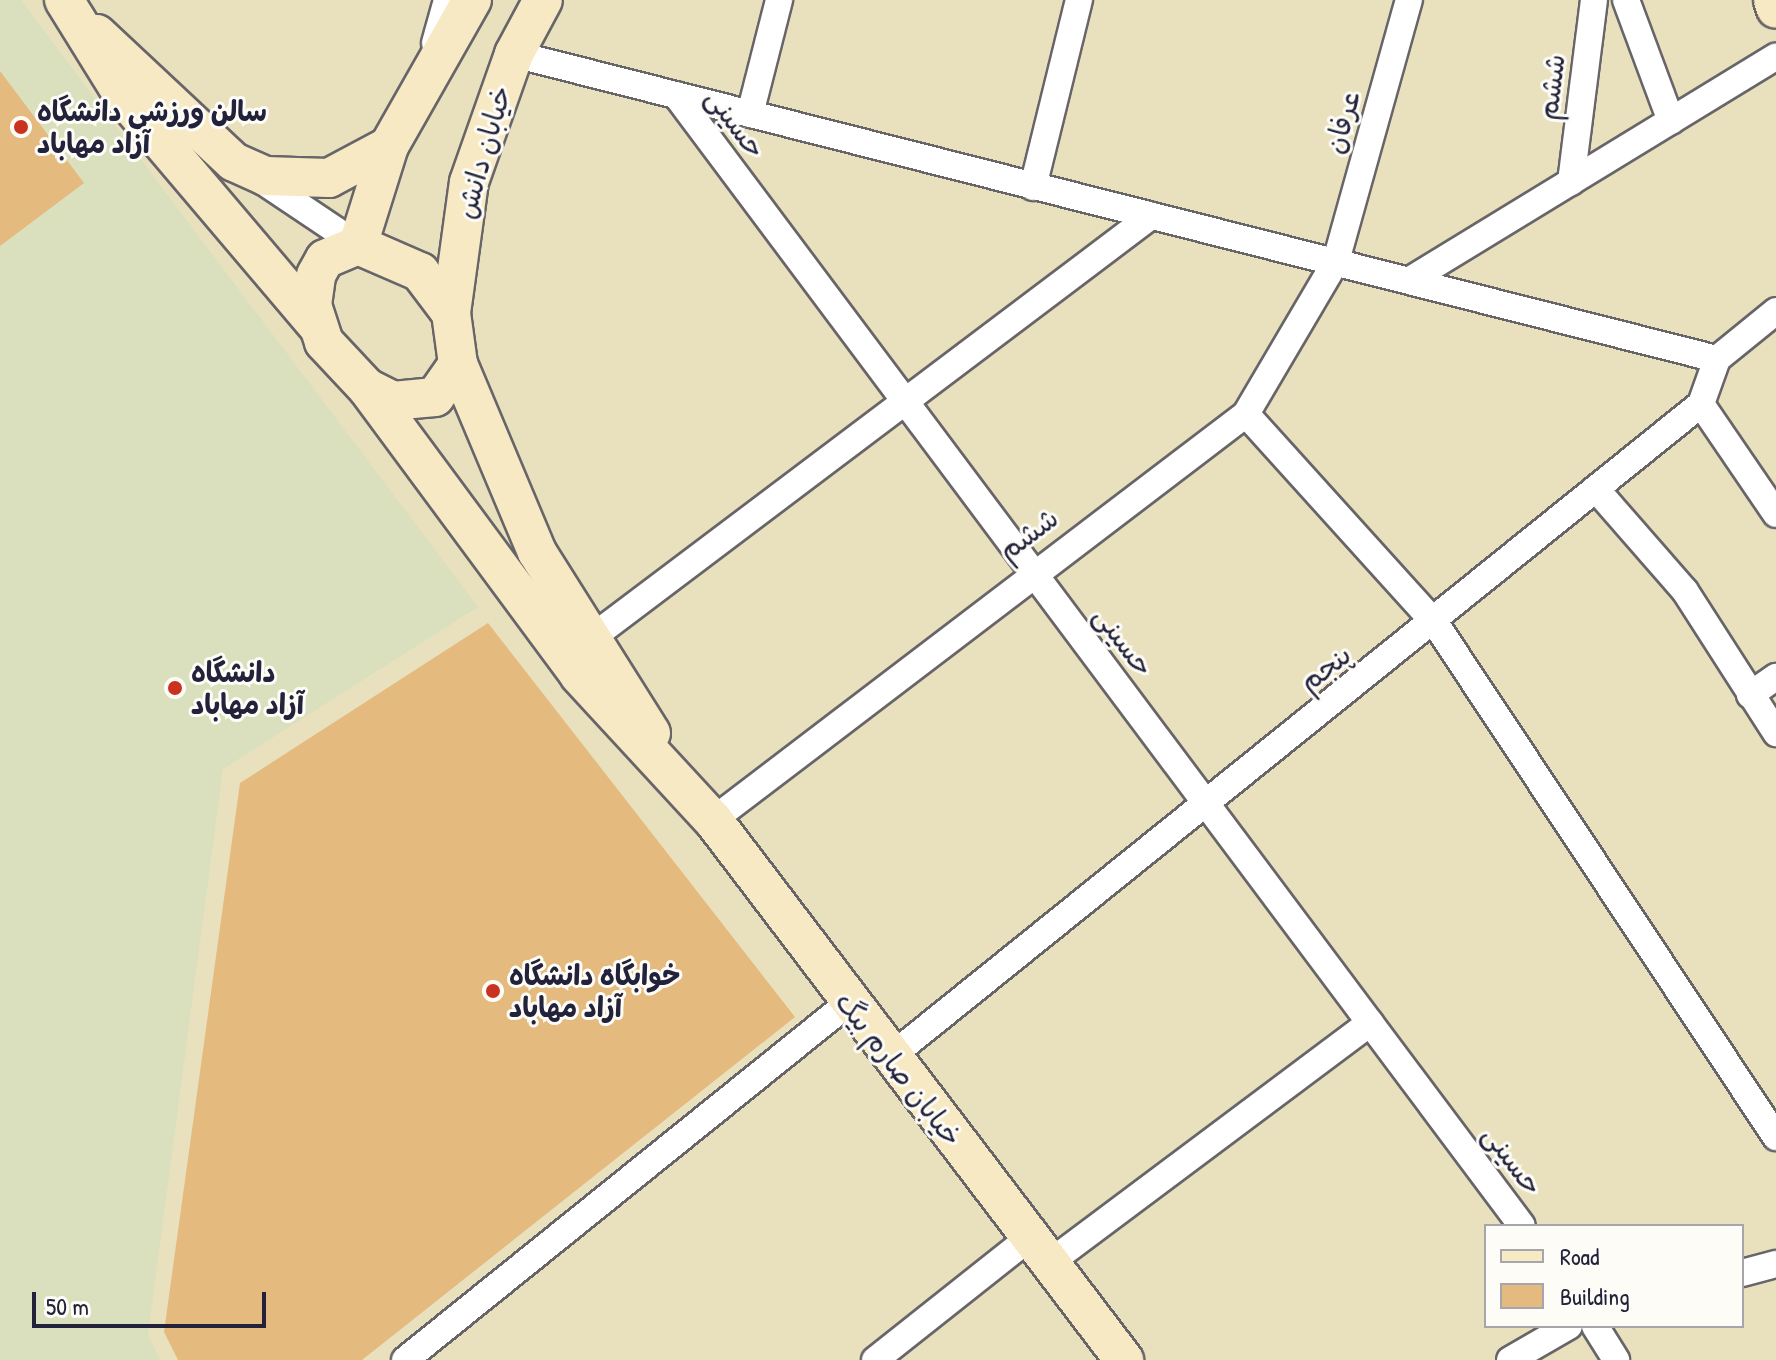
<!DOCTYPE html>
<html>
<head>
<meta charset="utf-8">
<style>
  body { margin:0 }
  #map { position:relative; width:1776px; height:1360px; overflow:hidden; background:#e9e1be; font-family:"Patrick Hand","Playpen Sans Arabic",sans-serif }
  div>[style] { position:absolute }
  .built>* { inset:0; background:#dadfbd }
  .building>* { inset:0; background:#e4ba7f }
  .roads { filter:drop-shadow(2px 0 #686569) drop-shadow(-2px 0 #686569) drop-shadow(0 2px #686569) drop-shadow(0 -2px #686569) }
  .street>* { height:26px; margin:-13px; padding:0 13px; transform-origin:13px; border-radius:13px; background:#fff }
  .secondary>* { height:38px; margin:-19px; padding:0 19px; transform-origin:19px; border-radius:19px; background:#f7e9c3 }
  .dots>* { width:22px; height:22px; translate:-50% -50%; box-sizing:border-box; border:4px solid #fdfcf7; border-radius:50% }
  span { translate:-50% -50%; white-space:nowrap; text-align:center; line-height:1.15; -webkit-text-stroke:6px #fdfcf7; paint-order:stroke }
  .street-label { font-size:28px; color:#22223b }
  .poi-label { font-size:28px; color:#22223b; font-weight:700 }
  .left { translate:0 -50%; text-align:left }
  .legend { position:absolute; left:1484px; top:1224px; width:260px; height:104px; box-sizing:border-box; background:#fdfcf7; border:2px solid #a5a5ac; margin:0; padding:10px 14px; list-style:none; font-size:24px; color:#22223b }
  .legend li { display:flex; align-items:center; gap:16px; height:40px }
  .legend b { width:40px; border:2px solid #a5a5ac }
  .scale { position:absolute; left:32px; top:1292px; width:234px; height:36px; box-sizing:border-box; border:4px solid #22223b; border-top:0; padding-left:10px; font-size:24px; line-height:28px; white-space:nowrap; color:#22223b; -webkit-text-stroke:6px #fdfcf7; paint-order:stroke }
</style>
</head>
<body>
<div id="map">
  <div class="built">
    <div style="clip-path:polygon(0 0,21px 0,478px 607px,223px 769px,148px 1335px,160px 1360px,0 1360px)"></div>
  </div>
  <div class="building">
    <div style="clip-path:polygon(0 71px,84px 183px,0 246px)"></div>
    <div style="clip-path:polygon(488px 623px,795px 1017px,362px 1360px,178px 1360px,164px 1332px,240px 783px)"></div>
  </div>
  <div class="roads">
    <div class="street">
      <div style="left:1626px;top:0;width:129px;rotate:69.6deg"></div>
      <div style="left:435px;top:43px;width:45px;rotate:-74.4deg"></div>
      <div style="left:514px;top:54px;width:1241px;rotate:14.23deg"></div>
      <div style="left:676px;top:95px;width:1412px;rotate:53.2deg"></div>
      <div style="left:750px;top:114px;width:118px;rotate:-75.7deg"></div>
      <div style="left:255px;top:176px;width:124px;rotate:33.8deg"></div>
      <div style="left:1571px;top:182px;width:183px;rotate:-82.8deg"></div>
      <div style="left:1033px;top:187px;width:193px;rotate:-76.2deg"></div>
      <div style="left:1410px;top:280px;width:429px;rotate:-31.4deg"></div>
      <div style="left:1701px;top:404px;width:133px;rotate:55.7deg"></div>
      <div style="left:1246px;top:414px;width:282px;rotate:47.9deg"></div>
      <div style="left:1435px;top:623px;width:617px;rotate:56.44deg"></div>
      <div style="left:1596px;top:489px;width:135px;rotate:48.9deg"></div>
      <div style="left:1685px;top:591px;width:169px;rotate:57.3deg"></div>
      <div style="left:594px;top:636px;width:698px;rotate:-37.02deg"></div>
      <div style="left:1750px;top:695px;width:32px;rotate:-35deg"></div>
      <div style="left:713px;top:820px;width:670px;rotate:-37.3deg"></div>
      <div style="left:1246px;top:414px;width:178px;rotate:-59.5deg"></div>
      <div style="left:1336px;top:261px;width:271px;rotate:-74.4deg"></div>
      <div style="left:889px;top:1058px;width:1043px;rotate:-38.85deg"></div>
      <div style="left:1701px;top:404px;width:48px;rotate:-70.4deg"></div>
      <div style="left:1717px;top:359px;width:76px;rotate:-39.1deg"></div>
      <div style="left:1049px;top:1263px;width:401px;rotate:-36.8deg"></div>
      <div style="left:1742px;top:1273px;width:35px;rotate:-15deg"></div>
      <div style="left:1595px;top:1326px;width:40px;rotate:58deg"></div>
      <div style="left:405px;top:1360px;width:568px;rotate:-38.85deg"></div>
      <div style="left:875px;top:1360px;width:198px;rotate:-38.4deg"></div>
      <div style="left:1510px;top:1360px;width:68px;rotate:-30deg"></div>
    </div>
    <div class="secondary">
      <div style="left:64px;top:0;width:118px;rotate:58.2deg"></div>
      <div style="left:126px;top:100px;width:294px;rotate:49.7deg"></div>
      <div style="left:1773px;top:0;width:9px;rotate:72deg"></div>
      <div style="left:97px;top:34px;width:187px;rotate:43.1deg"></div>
      <div style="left:234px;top:162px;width:34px;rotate:24deg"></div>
      <div style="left:265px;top:176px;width:64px;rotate:1.8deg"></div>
      <div style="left:329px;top:178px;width:68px;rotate:-28.1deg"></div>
      <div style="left:358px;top:245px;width:68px;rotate:23.5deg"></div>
      <div style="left:420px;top:272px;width:51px;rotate:52.9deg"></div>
      <div style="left:451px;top:313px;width:51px;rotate:82.2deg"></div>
      <div style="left:458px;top:364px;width:40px;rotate:124.9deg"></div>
      <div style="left:435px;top:397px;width:42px;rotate:174.6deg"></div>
      <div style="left:393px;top:401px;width:29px;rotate:-153deg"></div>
      <div style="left:367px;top:388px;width:63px;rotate:-133.1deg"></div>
      <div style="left:324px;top:342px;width:39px;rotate:-108deg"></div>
      <div style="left:312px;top:305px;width:30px;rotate:-82deg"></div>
      <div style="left:316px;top:275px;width:18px;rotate:-61deg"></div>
      <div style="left:325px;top:259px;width:36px;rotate:-23deg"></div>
      <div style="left:358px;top:245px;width:104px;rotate:-72.6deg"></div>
      <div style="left:389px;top:146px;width:168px;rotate:-60.4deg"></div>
      <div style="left:451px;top:313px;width:132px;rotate:-82.2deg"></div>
      <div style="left:469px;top:182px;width:136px;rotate:-70.6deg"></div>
      <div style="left:514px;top:54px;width:61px;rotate:-61.8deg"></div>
      <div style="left:458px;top:364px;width:204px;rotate:67.2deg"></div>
      <div style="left:537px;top:552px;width:214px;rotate:57.8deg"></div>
      <div style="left:367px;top:388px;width:357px;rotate:53.5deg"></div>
      <div style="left:579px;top:675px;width:197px;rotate:47.3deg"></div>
      <div style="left:713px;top:820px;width:679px;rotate:52.72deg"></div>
    </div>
  </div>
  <div class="dots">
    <div style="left:21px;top:127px;background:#c8321e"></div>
    <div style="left:175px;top:688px;background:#c8321e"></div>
    <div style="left:493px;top:991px;background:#c8321e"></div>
  </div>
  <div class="street-label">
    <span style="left:1551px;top:87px;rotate:-83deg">ششم</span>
    <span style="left:1342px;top:122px;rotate:-74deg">عرفان</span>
    <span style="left:736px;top:123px;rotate:53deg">حسینی</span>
    <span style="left:483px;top:152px;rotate:-74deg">خیابان دانش</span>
    <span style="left:1028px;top:534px;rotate:-37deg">ششم</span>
    <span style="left:1124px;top:641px;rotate:53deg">حسینی</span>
    <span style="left:1325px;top:668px;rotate:-38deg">پنجم</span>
    <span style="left:899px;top:1069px;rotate:52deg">خیابان صارم بیگ</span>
    <span style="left:1513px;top:1160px;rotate:53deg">حسینی</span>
  </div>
  <div class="poi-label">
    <span class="left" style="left:37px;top:127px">سالن ورزشی دانشگاه<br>آزاد مهاباد</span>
    <span class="left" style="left:191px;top:688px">دانشگاه<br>آزاد مهاباد</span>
    <span class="left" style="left:509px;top:991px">خوابگاه دانشگاه<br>آزاد مهاباد</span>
  </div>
  <ul class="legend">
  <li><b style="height:10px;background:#f7e9c3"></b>Road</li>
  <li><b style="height:22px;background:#e4ba7f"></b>Building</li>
  </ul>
  <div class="scale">50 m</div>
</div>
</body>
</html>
